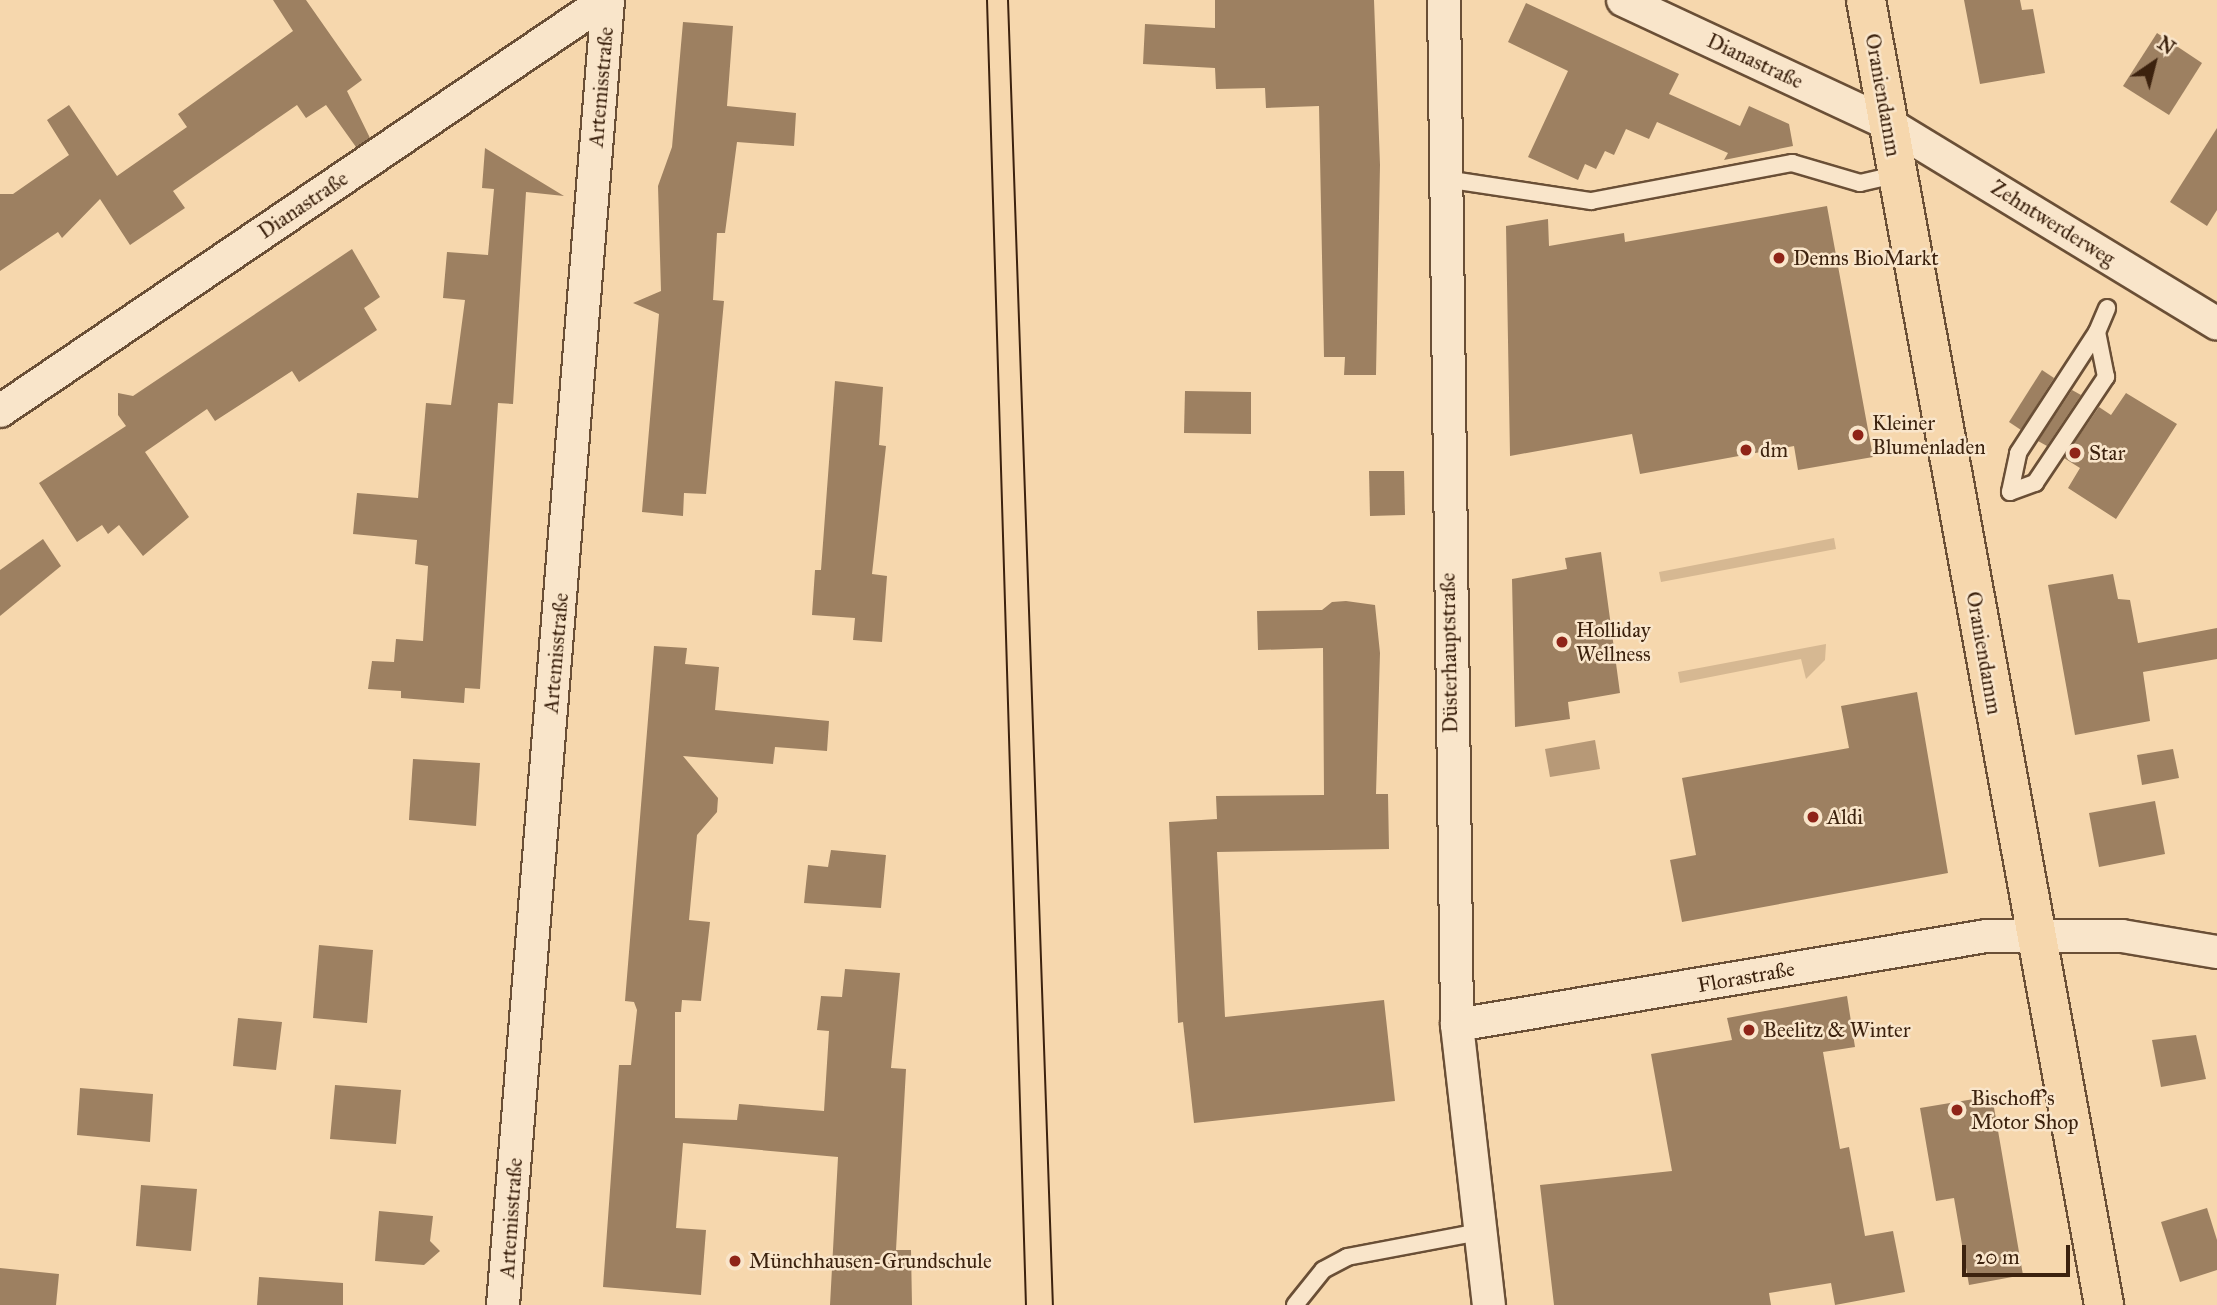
<!DOCTYPE html>
<html>
<head>
<meta charset="utf-8">
<style>
  body { margin:0 }
  #map { position:relative; width:2217px; height:1305px; overflow:hidden; background:#f6d7ad; font-family:"IM FELL Great Primer",serif }
  div>[style] { position:absolute }
  .green>* { inset:0; background:#d6b892 }
  .water>* { inset:0; background:#b79977 }
  .building>* { inset:0; background:#9d8061 }
  .roads { filter:drop-shadow(2px 0 #6a4f36) drop-shadow(-2px 0 #6a4f36) drop-shadow(0 2px #6a4f36) drop-shadow(0 -2px #6a4f36) }
  .lane>* { height:16px; margin:-8px; padding:0 8px; transform-origin:8px; border-radius:8px; background:#f9e5ca }
  .street>* { height:32px; margin:-16px; padding:0 16px; transform-origin:16px; border-radius:16px; background:#f9e5ca }
  .primary>* { height:38px; margin:-19px; padding:0 19px; transform-origin:19px; border-radius:19px; background:#f6d7ad }
  .tram>* { height:2px; margin:-1px; padding:0 1px; transform-origin:1px; border-radius:1px; background:#3c220e }
  .dots>* { width:19px; height:19px; translate:-50% -50%; box-sizing:border-box; border:4px solid #f9e5ca; border-radius:50% }
  span { translate:-50% -50%; white-space:nowrap; text-align:center; line-height:1.15; -webkit-text-stroke:5px #f9e5ca; paint-order:stroke }
  .street-label { font-size:21px; color:#3c220e }
  .poi-label { font-size:21px; color:#3c220e }
  .left { translate:0 -50%; text-align:left }
  .north { position:absolute; left:2119px; top:28px; width:70px; height:70px; -webkit-text-stroke:5px #f9e5ca; paint-order:stroke; rotate:35deg; font-size:19px; font-weight:700; line-height:28px; text-align:center; color:#3c220e }
  .north::after { content:''; display:block; margin:auto; width:24px; height:32px; background:#3c220e; clip-path:polygon(50% 0,100% 100%,50% 72%,0 100%) }
  .scale { position:absolute; left:1962px; top:1245px; width:108px; height:32px; box-sizing:border-box; border:4px solid #3c220e; border-top:0; padding-left:9px; font-size:21px; line-height:24px; white-space:nowrap; color:#3c220e; -webkit-text-stroke:5px #f9e5ca; paint-order:stroke }
</style>
</head>
<body>
<div id="map">
  <div class="green">
    <div style="clip-path:polygon(1834px 538px,1836px 549px,1661px 582px,1659px 572px)"></div>
    <div style="clip-path:polygon(1826px 644px,1825px 660px,1806px 679px,1801px 659px,1680px 683px,1678px 672px)"></div>
  </div>
  <div class="water">
    <div style="clip-path:polygon(1595px 740px,1600px 769px,1550px 777px,1545px 749px)"></div>
  </div>
  <div class="building">
    <div style="clip-path:polygon(273px 0,306px 0,362px 80px,347px 91px,370px 138px,356px 147px,326px 105px,306px 118px,297px 105px,173px 191px,185px 208px,130px 245px,100px 199px,62px 238px,58px 232px,0 271px,0 194px,13px 194px,69px 155px,47px 120px,69px 105px,117px 176px,187px 127px,178px 114px,293px 31px)"></div>
    <div style="clip-path:polygon(1215px 0,1374px 0,1380px 165px,1376px 375px,1344px 375px,1345px 357px,1324px 357px,1319px 106px,1266px 108px,1265px 88px,1216px 89px,1215px 68px,1143px 64px,1145px 24px,1215px 28px)"></div>
    <div style="clip-path:polygon(1964px 0,2020px 0,2022px 10px,2033px 9px,2045px 73px,1980px 84px)"></div>
    <div style="clip-path:polygon(1526px 3px,1679px 74px,1669px 94px,1740px 126px,1749px 106px,1789px 124px,1793px 146px,1724px 160px,1728px 153px,1657px 122px,1649px 139px,1626px 129px,1614px 155px,1605px 151px,1596px 169px,1585px 164px,1578px 180px,1528px 157px,1568px 71px,1508px 42px)"></div>
    <div style="clip-path:polygon(683px 22px,733px 26px,727px 106px,796px 113px,794px 146px,737px 142px,725px 233px,717px 233px,713px 300px,724px 301px,706px 494px,684px 493px,683px 516px,642px 512px,659px 314px,633px 303px,661px 291px,658px 186px,672px 147px)"></div>
    <div style="clip-path:polygon(2157px 33px,2202px 63px,2169px 115px,2123px 86px)"></div>
    <div style="clip-path:polygon(2217px 128px,2217px 210px,2207px 226px,2170px 202px)"></div>
    <div style="clip-path:polygon(485px 148px,564px 196px,526px 192px,513px 404px,498px 403px,480px 689px,465px 688px,464px 703px,401px 698px,401px 691px,368px 689px,372px 661px,394px 662px,396px 639px,423px 641px,428px 566px,415px 564px,417px 540px,353px 534px,357px 493px,418px 498px,426px 403px,451px 405px,465px 300px,443px 298px,447px 252px,488px 255px,494px 189px,482px 188px)"></div>
    <div style="clip-path:polygon(1827px 206px,1873px 457px,1798px 470px,1794px 446px,1640px 474px,1632px 434px,1510px 456px,1506px 226px,1548px 219px,1549px 246px,1624px 233px,1625px 242px)"></div>
    <div style="clip-path:polygon(352px 249px,380px 297px,364px 308px,377px 330px,299px 382px,292px 371px,215px 421px,207px 409px,145px 452px,189px 517px,143px 556px,119px 525px,108px 534px,102px 525px,77px 542px,39px 483px,126px 426px,118px 415px,118px 393px,133px 396px)"></div>
    <div style="clip-path:polygon(2042px 370px,2054px 378px,2021px 430px,2009px 422px)"></div>
    <div style="clip-path:polygon(835px 381px,883px 387px,879px 445px,886px 446px,872px 574px,887px 576px,882px 642px,853px 640px,855px 618px,812px 615px,815px 570px,821px 570px)"></div>
    <div style="clip-path:polygon(2072px 390px,2081px 395px,2047px 446px,2038px 441px)"></div>
    <div style="clip-path:polygon(1185px 391px,1251px 392px,1251px 434px,1184px 433px)"></div>
    <div style="clip-path:polygon(2126px 393px,2177px 424px,2116px 519px,2068px 488px,2080px 468px,2064px 458px,2099px 407px,2111px 415px)"></div>
    <div style="clip-path:polygon(1369px 471px,1404px 471px,1405px 515px,1370px 516px)"></div>
    <div style="clip-path:polygon(43px 539px,61px 566px,0 616px,0 570px)"></div>
    <div style="clip-path:polygon(1601px 552px,1620px 693px,1568px 702px,1570px 719px,1515px 727px,1512px 579px,1567px 569px,1565px 558px)"></div>
    <div style="clip-path:polygon(2113px 574px,2118px 599px,2130px 600px,2138px 643px,2217px 628px,2217px 659px,2143px 672px,2150px 721px,2075px 735px,2048px 585px)"></div>
    <div style="clip-path:polygon(1346px 601px,1375px 605px,1380px 653px,1376px 794px,1388px 794px,1389px 849px,1217px 852px,1225px 1017px,1384px 1000px,1395px 1101px,1194px 1123px,1183px 1022px,1178px 1023px,1169px 822px,1217px 819px,1216px 796px,1324px 795px,1323px 648px,1258px 650px,1257px 611px,1322px 610px,1332px 602px)"></div>
    <div style="clip-path:polygon(654px 646px,687px 648px,685px 664px,719px 667px,715px 710px,829px 721px,827px 751px,775px 747px,773px 764px,683px 756px,718px 798px,717px 812px,697px 835px,689px 920px,710px 922px,701px 1001px,682px 1000px,681px 1012px,675px 1012px,675px 1118px,737px 1120px,739px 1104px,824px 1111px,829px 1031px,817px 1030px,821px 996px,842px 997px,845px 969px,900px 973px,891px 1068px,906px 1069px,896px 1250px,911px 1250px,912px 1305px,830px 1305px,838px 1157px,683px 1143px,676px 1228px,706px 1230px,701px 1295px,603px 1287px,619px 1065px,631px 1065px,637px 1010px,634px 1002px,625px 1001px)"></div>
    <div style="clip-path:polygon(1917px 692px,1948px 873px,1682px 922px,1670px 860px,1696px 855px,1682px 778px,1849px 748px,1841px 706px)"></div>
    <div style="clip-path:polygon(2173px 749px,2179px 778px,2142px 785px,2137px 755px)"></div>
    <div style="clip-path:polygon(413px 759px,480px 763px,476px 826px,409px 820px)"></div>
    <div style="clip-path:polygon(2155px 801px,2165px 854px,2099px 867px,2089px 813px)"></div>
    <div style="clip-path:polygon(831px 850px,886px 855px,881px 908px,804px 903px,808px 865px,828px 867px)"></div>
    <div style="clip-path:polygon(319px 945px,373px 950px,367px 1023px,313px 1018px)"></div>
    <div style="clip-path:polygon(1847px 996px,1855px 1047px,1823px 1052px,1840px 1149px,1849px 1147px,1865px 1236px,1893px 1231px,1905px 1292px,1835px 1305px,1831px 1283px,1769px 1293px,1771px 1305px,1554px 1305px,1540px 1185px,1672px 1171px,1651px 1054px,1732px 1040px,1727px 1018px)"></div>
    <div style="clip-path:polygon(238px 1018px,282px 1022px,276px 1070px,233px 1066px)"></div>
    <div style="clip-path:polygon(2196px 1035px,2206px 1079px,2161px 1087px,2152px 1040px)"></div>
    <div style="clip-path:polygon(335px 1085px,401px 1090px,396px 1144px,330px 1139px)"></div>
    <div style="clip-path:polygon(80px 1088px,153px 1094px,150px 1142px,77px 1135px)"></div>
    <div style="clip-path:polygon(1992px 1096px,2023px 1275px,1969px 1285px,1954px 1198px,1936px 1201px,1920px 1108px)"></div>
    <div style="clip-path:polygon(141px 1185px,197px 1189px,191px 1251px,136px 1246px)"></div>
    <div style="clip-path:polygon(2207px 1208px,2217px 1240px,2217px 1270px,2180px 1282px,2161px 1222px)"></div>
    <div style="clip-path:polygon(379px 1211px,433px 1216px,430px 1241px,440px 1251px,424px 1265px,375px 1261px)"></div>
    <div style="clip-path:polygon(0 1268px,59px 1274px,56px 1305px,0 1305px)"></div>
    <div style="clip-path:polygon(259px 1277px,343px 1283px,343px 1305px,257px 1305px)"></div>
  </div>
  <div class="roads">
    <div class="lane">
      <div style="left:1445px;top:179px;width:148px;rotate:8.6deg"></div>
      <div style="left:1591px;top:201px;width:205px;rotate:-10.7deg"></div>
      <div style="left:1792px;top:163px;width:71px;rotate:16.4deg"></div>
      <div style="left:1860px;top:183px;width:39px;rotate:-13deg"></div>
      <div style="left:2010px;top:492px;width:27px;rotate:-20deg"></div>
      <div style="left:2035px;top:483px;width:128px;rotate:-56.2deg"></div>
      <div style="left:2106px;top:377px;width:46px;rotate:-101.3deg"></div>
      <div style="left:2097px;top:332px;width:26px;rotate:-67deg"></div>
      <div style="left:2010px;top:492px;width:40px;rotate:-78deg"></div>
      <div style="left:2018px;top:453px;width:145px;rotate:-56.9deg"></div>
      <div style="left:1295px;top:1305px;width:45px;rotate:-51.3deg"></div>
      <div style="left:1323px;top:1270px;width:27px;rotate:-28deg"></div>
      <div style="left:1347px;top:1257px;width:134px;rotate:-10.7deg"></div>
    </div>
    <div class="street">
      <div style="left:1444px;top:0;width:1025px;rotate:89.27deg"></div>
      <div style="left:1457px;top:1025px;width:282px;rotate:83.5deg"></div>
      <div style="left:1623px;top:0;width:291px;rotate:25deg"></div>
      <div style="left:1887px;top:123px;width:386px;rotate:31.3deg"></div>
      <div style="left:0;top:411px;width:732px;rotate:-34.15deg"></div>
      <div style="left:1457px;top:1025px;width:536px;rotate:-9.55deg"></div>
      <div style="left:1986px;top:936px;width:136px"></div>
      <div style="left:2122px;top:936px;width:96px;rotate:9.6deg"></div>
      <div style="left:503px;top:1305px;width:1309px;rotate:-85.4deg"></div>
    </div>
    <div class="primary">
      <div style="left:1866px;top:0;width:1327px;rotate:79.66deg"></div>
    </div>
  </div>
  <div class="tram">
    <div style="left:987px;top:0;width:1306px;rotate:88.29deg"></div>
    <div style="left:1008px;top:0;width:1306px;rotate:88.03deg"></div>
  </div>
  <div class="dots">
    <div style="left:1779px;top:258px;background:#8f2418"></div>
    <div style="left:1858px;top:435px;background:#8f2418"></div>
    <div style="left:1746px;top:450px;background:#8f2418"></div>
    <div style="left:2075px;top:453px;background:#8f2418"></div>
    <div style="left:1562px;top:642px;background:#8f2418"></div>
    <div style="left:1813px;top:817px;background:#8f2418"></div>
    <div style="left:1749px;top:1030px;background:#8f2418"></div>
    <div style="left:1957px;top:1110px;background:#8f2418"></div>
    <div style="left:735px;top:1261px;background:#8f2418"></div>
  </div>
  <div class="street-label">
    <span style="left:1755px;top:61px;rotate:25deg">Dianastraße</span>
    <span style="left:601px;top:87px;rotate:-85deg">Artemisstraße</span>
    <span style="left:1883px;top:95px;rotate:80deg">Oraniendamm</span>
    <span style="left:303px;top:205px;rotate:-34deg">Dianastraße</span>
    <span style="left:2053px;top:223px;rotate:32deg">Zehntwerderweg</span>
    <span style="left:556px;top:653px;rotate:-85deg">Artemisstraße</span>
    <span style="left:1449px;top:653px;rotate:-91deg">Düsterhauptstraße</span>
    <span style="left:1984px;top:653px;rotate:80deg">Oraniendamm</span>
    <span style="left:1746px;top:977px;rotate:-10deg">Florastraße</span>
    <span style="left:511px;top:1218px;rotate:-86deg">Artemisstraße</span>
  </div>
  <div class="poi-label">
    <span class="left" style="left:1793px;top:258px">Denns BioMarkt</span>
    <span class="left" style="left:1872px;top:435px">Kleiner<br>Blumenladen</span>
    <span class="left" style="left:1760px;top:450px">dm</span>
    <span class="left" style="left:2089px;top:453px">Star</span>
    <span class="left" style="left:1576px;top:642px">Holliday<br>Wellness</span>
    <span class="left" style="left:1827px;top:817px">Aldi</span>
    <span class="left" style="left:1763px;top:1030px">Beelitz &amp; Winter</span>
    <span class="left" style="left:1971px;top:1110px">Bischoff's<br>Motor Shop</span>
    <span class="left" style="left:749px;top:1261px">Münchhausen-Grundschule</span>
  </div>
  <div class="north">N</div>
  <div class="scale">20 m</div>
</div>
</body>
</html>
